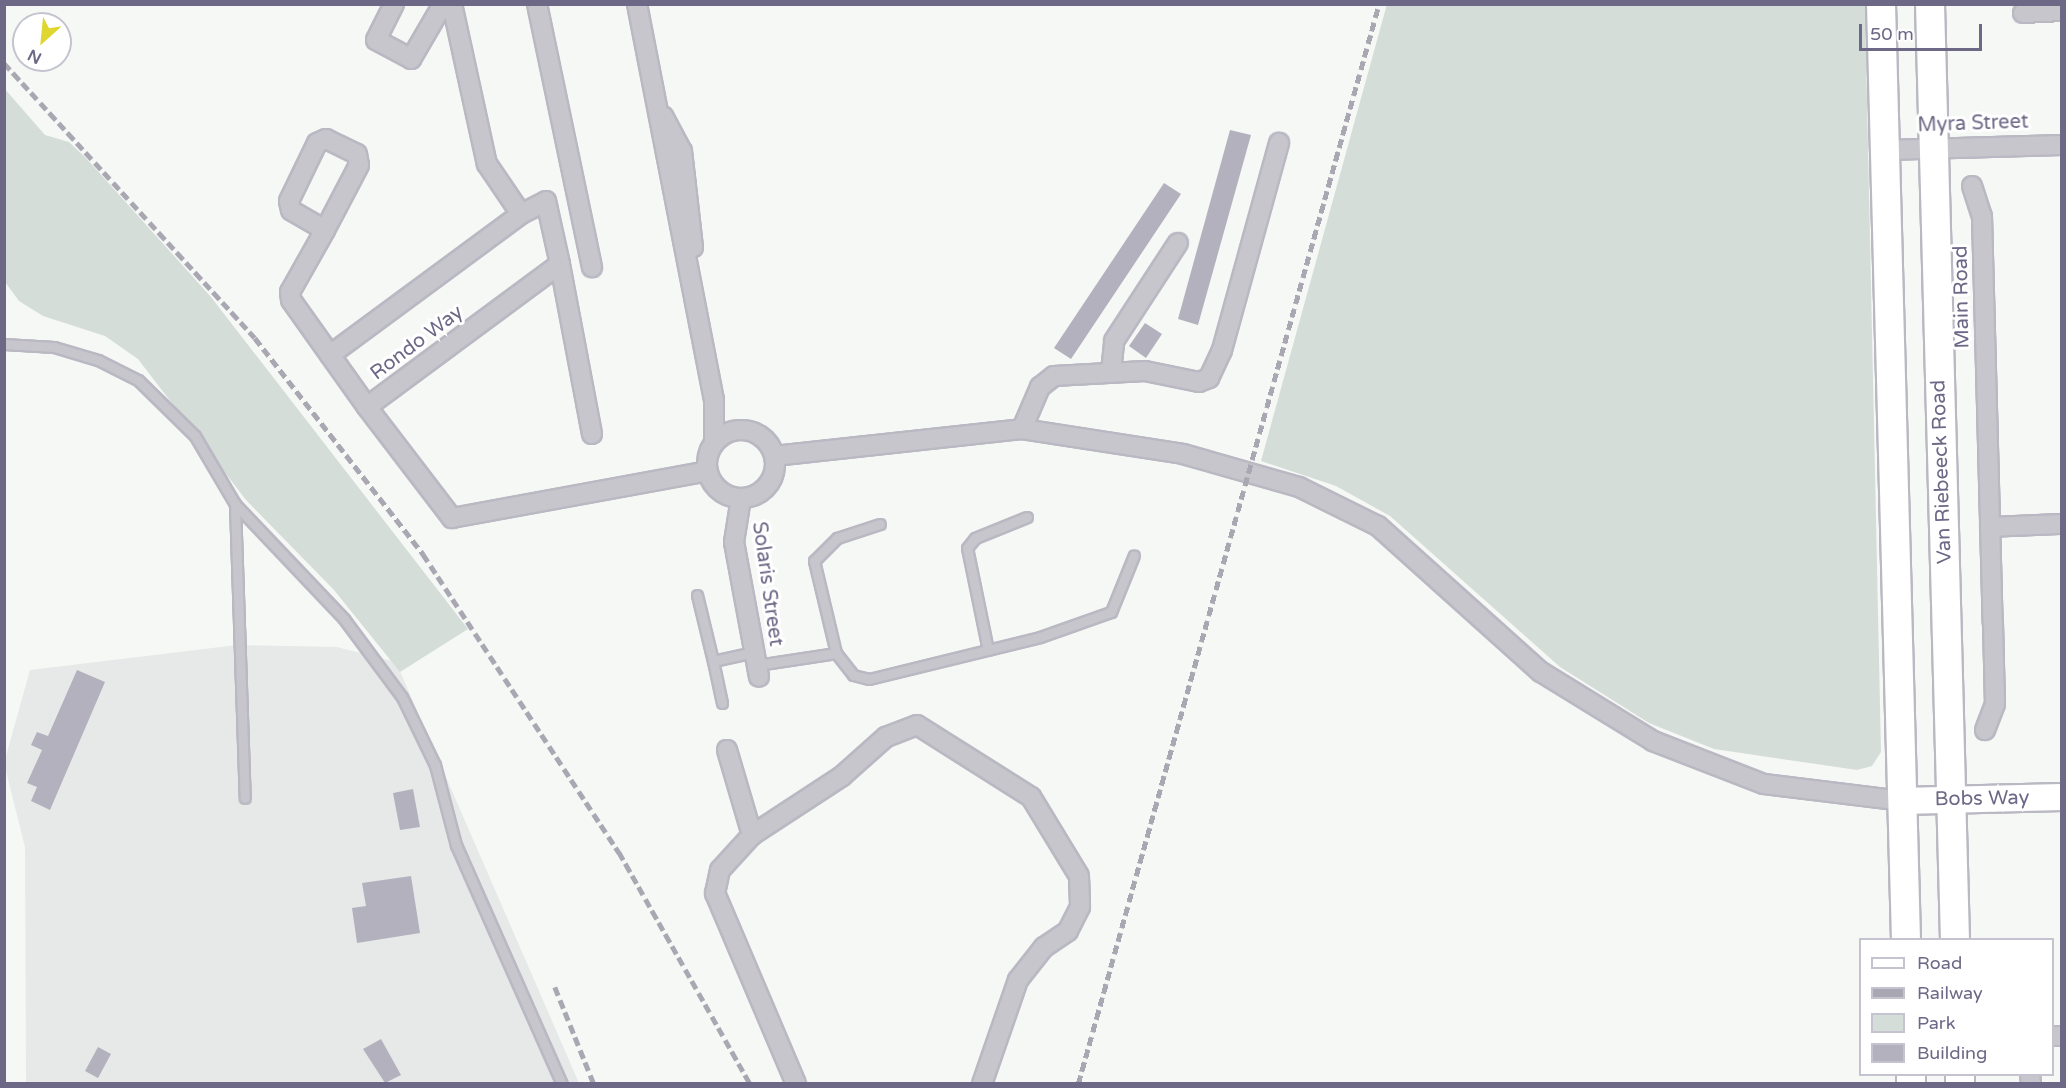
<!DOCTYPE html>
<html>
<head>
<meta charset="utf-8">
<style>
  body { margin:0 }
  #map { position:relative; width:2066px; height:1088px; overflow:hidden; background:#f6f8f6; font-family:"Varela Round",sans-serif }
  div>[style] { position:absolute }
  .built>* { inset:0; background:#e7e9e9 }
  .green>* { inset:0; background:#d5ddd8 }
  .building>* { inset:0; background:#b2b1bd }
  .roads { filter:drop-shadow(2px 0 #bab8c2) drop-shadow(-2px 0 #bab8c2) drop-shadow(0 2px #bab8c2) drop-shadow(0 -2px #bab8c2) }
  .lane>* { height:9px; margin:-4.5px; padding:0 4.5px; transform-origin:4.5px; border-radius:4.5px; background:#c7c6cd }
  .street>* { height:18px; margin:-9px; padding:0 9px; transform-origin:9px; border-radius:9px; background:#c7c6cd }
  .street>.ring { margin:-9px; padding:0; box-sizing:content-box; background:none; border:18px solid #c7c6cd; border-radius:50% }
  .secondary>* { height:26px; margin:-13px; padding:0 13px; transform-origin:13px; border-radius:13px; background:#fff }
  .primary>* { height:28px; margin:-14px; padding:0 14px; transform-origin:14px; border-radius:14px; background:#fff }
  .rail>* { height:4.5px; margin-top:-2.25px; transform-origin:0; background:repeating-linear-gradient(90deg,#a9a7b2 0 9px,transparent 0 13.5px) }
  span { translate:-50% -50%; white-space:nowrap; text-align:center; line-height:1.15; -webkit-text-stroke:6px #fff; paint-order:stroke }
  .street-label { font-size:20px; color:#6d6886 }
  .frame { position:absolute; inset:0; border:6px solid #6d6886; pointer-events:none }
  .legend { position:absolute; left:1859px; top:938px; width:195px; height:138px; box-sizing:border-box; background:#fff; border:2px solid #c5c3cf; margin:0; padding:8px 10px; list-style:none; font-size:18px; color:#6d6886 }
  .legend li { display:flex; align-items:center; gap:12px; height:30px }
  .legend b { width:30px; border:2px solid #c5c3cf }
  .north { position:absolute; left:12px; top:12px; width:60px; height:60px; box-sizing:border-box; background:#fff; border:2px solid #c5c3cf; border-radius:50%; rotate:207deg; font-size:16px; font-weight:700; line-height:24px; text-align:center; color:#6d6886 }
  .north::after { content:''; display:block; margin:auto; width:21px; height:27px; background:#dfd72f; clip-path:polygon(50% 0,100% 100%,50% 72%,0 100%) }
  .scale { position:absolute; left:1859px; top:24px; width:123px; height:27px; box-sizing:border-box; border:3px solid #6d6886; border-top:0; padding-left:8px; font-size:18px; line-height:21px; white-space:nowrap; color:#6d6886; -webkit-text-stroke:4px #fff; paint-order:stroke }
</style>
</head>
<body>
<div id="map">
  <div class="built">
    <div style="clip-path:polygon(237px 645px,337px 647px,396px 662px,579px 1083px,26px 1083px,25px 847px,4px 763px,30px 670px)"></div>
  </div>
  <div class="green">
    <div style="clip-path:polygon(1387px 4px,1865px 5px,1881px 752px,1872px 766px,1857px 770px,1714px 749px,1649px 723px,1560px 667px,1390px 516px,1336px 486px,1261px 461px)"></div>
    <div style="clip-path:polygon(4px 88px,45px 135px,69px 142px,86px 158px,211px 297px,468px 629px,400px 672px,334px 590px,246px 500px,138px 359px,105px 336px,43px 316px,19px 301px,5px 282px)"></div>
  </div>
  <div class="building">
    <div style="clip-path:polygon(1230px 130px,1251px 135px,1198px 325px,1178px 319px)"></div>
    <div style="clip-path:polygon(1164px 183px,1181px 194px,1071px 359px,1054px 348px)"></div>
    <div style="clip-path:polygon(1145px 323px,1162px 334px,1146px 358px,1129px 346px)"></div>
    <div style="clip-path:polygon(77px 670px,105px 682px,50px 810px,31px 801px,37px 787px,27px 783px,42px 750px,31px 745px,37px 732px,48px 736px)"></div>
    <div style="clip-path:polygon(413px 789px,420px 827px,400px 830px,393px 793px)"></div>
    <div style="clip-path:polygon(411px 876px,420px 933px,357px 943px,352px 908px,366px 906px,362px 883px)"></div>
    <div style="clip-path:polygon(381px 1039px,401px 1075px,385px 1083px,363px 1049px)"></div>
    <div style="clip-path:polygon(98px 1047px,111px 1054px,98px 1078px,85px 1071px)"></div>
  </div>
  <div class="roads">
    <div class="lane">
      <div style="left:4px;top:344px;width:50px;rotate:3.4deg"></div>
      <div style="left:54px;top:347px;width:46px;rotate:16.5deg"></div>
      <div style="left:98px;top:360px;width:45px;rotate:26.6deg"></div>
      <div style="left:138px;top:380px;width:80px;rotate:44.5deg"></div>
      <div style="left:195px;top:436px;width:79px;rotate:59.5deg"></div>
      <div style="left:235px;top:504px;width:158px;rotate:46.5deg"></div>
      <div style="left:344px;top:619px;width:97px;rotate:53.4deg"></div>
      <div style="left:402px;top:697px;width:76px;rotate:64.1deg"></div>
      <div style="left:435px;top:765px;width:83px;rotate:75.3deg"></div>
      <div style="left:456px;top:845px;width:261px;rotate:66.1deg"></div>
      <div style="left:235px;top:504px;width:294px;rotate:88.1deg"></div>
      <div style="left:697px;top:595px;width:68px;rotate:76.4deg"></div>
      <div style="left:713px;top:661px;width:42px;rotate:-12.4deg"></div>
      <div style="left:988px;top:650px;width:104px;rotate:-101.6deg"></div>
      <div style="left:967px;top:548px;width:13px;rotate:-51deg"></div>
      <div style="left:975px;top:538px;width:56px;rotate:-22deg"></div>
      <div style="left:836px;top:653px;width:95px;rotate:-103.4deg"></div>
      <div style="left:814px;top:561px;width:33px;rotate:-45deg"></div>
      <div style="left:837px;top:538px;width:45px;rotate:-18deg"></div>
      <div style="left:713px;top:661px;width:43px;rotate:77.9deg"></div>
      <div style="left:757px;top:665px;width:80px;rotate:-8.6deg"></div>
      <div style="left:836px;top:653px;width:28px;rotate:52deg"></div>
      <div style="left:853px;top:675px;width:16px;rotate:14deg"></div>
      <div style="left:869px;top:679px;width:176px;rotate:-13.8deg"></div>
      <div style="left:1040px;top:637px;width:75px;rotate:-19.4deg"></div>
      <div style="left:1111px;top:612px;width:61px;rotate:-68deg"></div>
    </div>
    <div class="street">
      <div style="left:394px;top:4px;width:40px;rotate:116.6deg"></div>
      <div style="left:376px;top:40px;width:40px;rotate:28deg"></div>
      <div style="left:411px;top:59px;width:64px;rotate:-59.8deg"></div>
      <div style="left:452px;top:4px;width:164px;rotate:77.7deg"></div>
      <div style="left:487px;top:164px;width:60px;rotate:55.8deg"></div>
      <div style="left:537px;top:4px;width:269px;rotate:78.2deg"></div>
      <div style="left:637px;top:4px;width:403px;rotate:79deg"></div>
      <div style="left:714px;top:400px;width:43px;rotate:90deg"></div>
      <div style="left:2023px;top:13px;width:39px;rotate:-3deg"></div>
      <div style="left:663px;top:116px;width:40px;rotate:62deg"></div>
      <div style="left:682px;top:151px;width:97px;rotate:83.5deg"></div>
      <div style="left:1887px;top:150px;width:175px;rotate:-1.6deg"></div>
      <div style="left:1972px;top:186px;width:32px;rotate:72deg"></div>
      <div style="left:1982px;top:216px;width:407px;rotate:88.5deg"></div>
      <div style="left:1993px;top:623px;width:81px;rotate:88.6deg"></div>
      <div style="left:1995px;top:704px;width:28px;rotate:111deg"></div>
      <div style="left:325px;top:230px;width:39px;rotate:-150deg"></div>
      <div style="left:291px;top:210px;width:9px;rotate:-103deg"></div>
      <div style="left:289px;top:201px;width:64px;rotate:-64.2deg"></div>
      <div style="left:317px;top:143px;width:10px;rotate:-24deg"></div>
      <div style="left:326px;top:139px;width:34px;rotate:26deg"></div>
      <div style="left:357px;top:154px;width:11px;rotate:80deg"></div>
      <div style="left:359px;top:165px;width:73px;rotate:117.6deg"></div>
      <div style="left:325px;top:230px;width:71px;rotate:119.4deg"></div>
      <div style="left:290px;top:292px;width:8px;rotate:83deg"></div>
      <div style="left:291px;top:300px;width:131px;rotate:54.6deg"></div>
      <div style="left:330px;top:355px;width:237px;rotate:-36.4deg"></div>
      <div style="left:521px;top:214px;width:28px;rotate:-27deg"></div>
      <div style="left:546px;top:201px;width:65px;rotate:77.5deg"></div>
      <div style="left:1111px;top:372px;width:31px;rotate:-84deg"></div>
      <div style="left:1114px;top:341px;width:117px;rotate:-56.9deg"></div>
      <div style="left:1022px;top:429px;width:46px;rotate:-66.8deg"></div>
      <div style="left:1040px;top:387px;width:18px;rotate:-38deg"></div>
      <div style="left:1054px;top:376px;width:91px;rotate:-3.1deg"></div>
      <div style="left:1145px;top:371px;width:55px;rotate:11.5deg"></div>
      <div style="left:1199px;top:382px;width:11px;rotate:-22deg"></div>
      <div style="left:1209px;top:378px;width:31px;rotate:-65deg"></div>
      <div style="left:1222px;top:350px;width:215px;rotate:-74.6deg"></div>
      <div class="ring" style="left:707px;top:430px;width:50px;height:50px"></div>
      <div style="left:592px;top:434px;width:173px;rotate:-100.7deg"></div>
      <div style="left:560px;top:264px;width:240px;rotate:143.5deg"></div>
      <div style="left:367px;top:407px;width:140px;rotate:52.6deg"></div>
      <div style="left:452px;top:518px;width:260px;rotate:-10.4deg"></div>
      <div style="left:774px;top:456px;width:249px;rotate:-6.2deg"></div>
      <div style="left:1022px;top:429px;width:163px;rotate:8.8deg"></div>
      <div style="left:1183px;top:454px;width:121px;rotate:15.9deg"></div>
      <div style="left:1299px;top:487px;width:88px;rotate:26.3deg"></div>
      <div style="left:1378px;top:526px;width:219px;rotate:41.9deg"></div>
      <div style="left:1541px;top:672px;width:132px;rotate:31.6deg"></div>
      <div style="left:1653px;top:741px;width:119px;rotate:21.2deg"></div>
      <div style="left:1764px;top:784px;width:139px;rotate:7deg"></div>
      <div style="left:741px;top:498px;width:45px;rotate:99deg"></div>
      <div style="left:734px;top:542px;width:137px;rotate:79.5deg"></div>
      <div style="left:1990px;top:527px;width:72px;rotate:-2.4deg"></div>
      <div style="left:727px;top:750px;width:89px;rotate:73.6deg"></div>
      <div style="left:752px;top:835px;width:47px;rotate:132.4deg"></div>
      <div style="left:720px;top:870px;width:24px;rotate:102deg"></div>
      <div style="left:715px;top:893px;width:207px;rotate:67deg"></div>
      <div style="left:752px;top:835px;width:108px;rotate:-33.2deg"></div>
      <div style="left:842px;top:776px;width:59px;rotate:-41.6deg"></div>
      <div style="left:886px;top:737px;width:33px;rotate:-21deg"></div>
      <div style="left:917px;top:725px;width:135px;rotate:32.3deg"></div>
      <div style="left:1031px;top:797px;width:92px;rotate:58.7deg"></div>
      <div style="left:1079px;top:876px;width:31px;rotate:88deg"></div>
      <div style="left:1080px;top:907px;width:27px;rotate:117deg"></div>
      <div style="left:1068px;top:931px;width:29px;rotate:146deg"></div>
      <div style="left:1044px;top:947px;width:42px;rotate:128.2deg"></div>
      <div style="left:1018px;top:980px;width:110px;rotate:109.1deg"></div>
      <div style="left:2052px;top:1036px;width:10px"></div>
      <div style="left:2030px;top:1074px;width:10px;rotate:84deg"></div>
    </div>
    <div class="secondary">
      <div style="left:1902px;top:801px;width:160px;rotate:-1.4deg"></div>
    </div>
    <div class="primary">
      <div style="left:1881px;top:4px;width:936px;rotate:88.47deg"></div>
      <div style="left:1930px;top:4px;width:936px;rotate:88.47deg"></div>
      <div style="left:1911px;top:1074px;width:10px;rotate:90deg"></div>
      <div style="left:1960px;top:1074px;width:10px;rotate:90deg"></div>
    </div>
  </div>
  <div class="rail">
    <div style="left:4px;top:63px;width:372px;rotate:47.6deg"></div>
    <div style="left:255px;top:338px;width:274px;rotate:52.1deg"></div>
    <div style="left:423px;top:554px;width:357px;rotate:56.7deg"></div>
    <div style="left:619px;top:852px;width:266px;rotate:60.5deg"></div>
    <div style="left:555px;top:987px;width:105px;rotate:68.1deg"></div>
    <div style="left:1078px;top:1084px;width:1121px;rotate:-74.43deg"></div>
  </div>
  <div class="street-label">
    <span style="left:1973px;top:124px;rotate:-2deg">Myra Street</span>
    <span style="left:1962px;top:297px;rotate:-91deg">Main Road</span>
    <span style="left:417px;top:343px;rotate:-37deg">Rondo Way</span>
    <span style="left:1942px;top:472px;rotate:-92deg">Van Riebeeck Road</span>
    <span style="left:767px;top:584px;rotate:82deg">Solaris Street</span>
    <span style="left:1982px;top:799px;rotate:-1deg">Bobs Way</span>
  </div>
  <div class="frame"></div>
  <ul class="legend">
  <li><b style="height:8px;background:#fff"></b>Road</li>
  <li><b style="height:8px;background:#a9a7b2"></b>Railway</li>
  <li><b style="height:16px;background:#d5ddd8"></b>Park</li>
  <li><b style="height:16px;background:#b2b1bd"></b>Building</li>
  </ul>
  <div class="north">N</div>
  <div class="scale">50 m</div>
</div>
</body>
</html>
